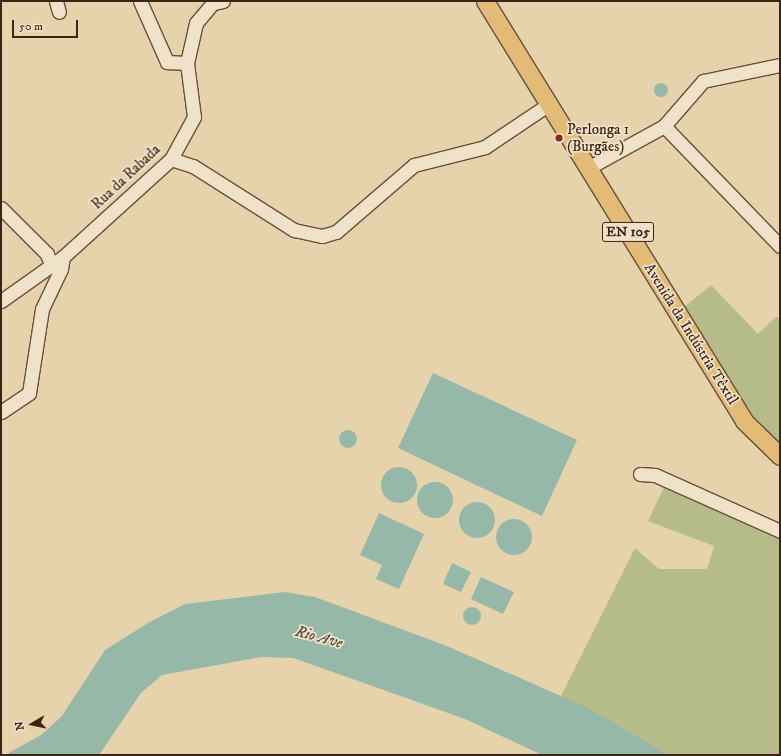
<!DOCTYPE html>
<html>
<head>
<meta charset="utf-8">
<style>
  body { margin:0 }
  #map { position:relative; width:781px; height:756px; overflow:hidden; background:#e6d3ac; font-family:"IM FELL DW Pica",serif }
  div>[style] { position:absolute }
  .green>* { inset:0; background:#b5bc89 }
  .water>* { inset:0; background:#96b8a8 }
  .round { border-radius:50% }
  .roads { filter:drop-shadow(1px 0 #68503c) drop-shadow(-1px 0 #68503c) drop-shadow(0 1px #68503c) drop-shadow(0 -1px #68503c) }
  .minor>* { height:13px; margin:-6.5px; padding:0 6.5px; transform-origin:6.5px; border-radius:6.5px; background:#efe2c9 }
  .major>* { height:17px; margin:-8.5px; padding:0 8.5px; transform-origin:8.5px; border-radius:8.5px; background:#e3ba76 }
  .rail>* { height:2.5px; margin-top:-1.25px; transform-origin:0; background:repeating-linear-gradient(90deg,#3e2416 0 7px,transparent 0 14px) }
  .dots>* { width:11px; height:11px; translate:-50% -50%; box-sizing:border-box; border:2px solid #efe2c9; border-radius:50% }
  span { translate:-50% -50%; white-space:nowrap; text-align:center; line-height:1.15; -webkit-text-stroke:3.5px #efe2c9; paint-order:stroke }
  .shield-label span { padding:1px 3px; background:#efe2c9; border:1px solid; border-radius:3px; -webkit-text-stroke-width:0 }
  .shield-label { font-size:14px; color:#3e2416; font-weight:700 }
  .poi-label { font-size:15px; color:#3e2416 }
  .left { translate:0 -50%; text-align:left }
  .street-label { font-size:15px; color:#3e2416 }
  .water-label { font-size:16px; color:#54493a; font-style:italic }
  .frame { position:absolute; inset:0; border:2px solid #3e2416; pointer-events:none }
  .north { position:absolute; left:12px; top:704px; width:40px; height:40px; -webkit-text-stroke:3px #efe2c9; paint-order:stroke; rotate:261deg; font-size:11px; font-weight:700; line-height:16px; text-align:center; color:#3e2416 }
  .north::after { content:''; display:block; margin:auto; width:14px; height:18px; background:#3e2416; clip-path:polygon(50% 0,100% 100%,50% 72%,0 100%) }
  .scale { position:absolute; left:12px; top:20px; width:66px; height:18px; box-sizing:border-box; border:2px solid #3e2416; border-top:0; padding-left:5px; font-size:12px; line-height:14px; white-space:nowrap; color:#3e2416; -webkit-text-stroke:3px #efe2c9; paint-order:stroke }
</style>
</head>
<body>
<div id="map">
  <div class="green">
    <div style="clip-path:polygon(711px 285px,758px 334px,776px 317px,780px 318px,780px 447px,753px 423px,683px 308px)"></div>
    <div style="clip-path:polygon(665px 485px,780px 535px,780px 755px,669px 755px,561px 696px,635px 548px,659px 569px,707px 569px,714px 546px,648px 521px)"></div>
  </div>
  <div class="water">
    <div class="round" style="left:654px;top:83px;width:14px;height:14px"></div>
    <div style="clip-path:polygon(433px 373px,577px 440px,542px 516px,398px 448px)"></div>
    <div class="round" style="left:339px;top:430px;width:18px;height:18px"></div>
    <div class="round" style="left:381px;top:467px;width:36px;height:36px"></div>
    <div class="round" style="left:417px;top:482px;width:36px;height:36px"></div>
    <div class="round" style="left:459px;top:502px;width:36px;height:36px"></div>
    <div style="clip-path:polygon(379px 513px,424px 534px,399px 589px,376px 579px,382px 565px,360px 555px)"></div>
    <div class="round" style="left:496px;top:519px;width:36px;height:36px"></div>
    <div style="clip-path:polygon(452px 563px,471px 572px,461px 592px,443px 584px)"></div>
    <div style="clip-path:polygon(481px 577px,514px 592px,503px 614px,471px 599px)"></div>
    <div style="clip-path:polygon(285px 592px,315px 597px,447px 646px,586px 707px,669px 755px,542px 755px,465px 719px,378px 688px,293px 658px,261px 657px,162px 675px,141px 693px,99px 755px,5px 755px,41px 735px,62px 716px,105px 650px,148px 623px,185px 604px)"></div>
    <div class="round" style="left:463px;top:607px;width:18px;height:18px"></div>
  </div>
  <div class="roads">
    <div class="minor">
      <div style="left:56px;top:1px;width:11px;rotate:75deg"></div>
      <div style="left:140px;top:1px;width:67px;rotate:66.1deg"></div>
      <div style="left:167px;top:62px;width:20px;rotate:3deg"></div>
      <div style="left:664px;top:126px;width:167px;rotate:46deg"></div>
      <div style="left:171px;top:159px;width:23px;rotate:18deg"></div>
      <div style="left:193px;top:166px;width:120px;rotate:32.4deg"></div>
      <div style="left:294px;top:230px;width:29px;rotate:12deg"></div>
      <div style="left:322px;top:236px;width:15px;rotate:-16deg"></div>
      <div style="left:336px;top:232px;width:103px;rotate:-40.7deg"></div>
      <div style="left:414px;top:165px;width:73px;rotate:-14.2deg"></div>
      <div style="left:485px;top:147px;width:77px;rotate:-33.9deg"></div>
      <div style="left:588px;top:168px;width:87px;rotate:-28.9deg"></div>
      <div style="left:664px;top:126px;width:60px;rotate:-49.1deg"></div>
      <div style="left:703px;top:81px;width:79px;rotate:-11.7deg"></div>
      <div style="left:1px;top:208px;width:65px;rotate:45deg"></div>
      <div style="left:47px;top:254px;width:12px;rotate:70deg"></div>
      <div style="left:1px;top:301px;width:76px;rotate:-35.4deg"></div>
      <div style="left:63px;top:257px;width:146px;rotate:-42.2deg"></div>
      <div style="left:171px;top:159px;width:48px;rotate:-61.3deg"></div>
      <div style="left:194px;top:117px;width:54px;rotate:-97.4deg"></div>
      <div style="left:187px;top:63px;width:41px;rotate:-77.3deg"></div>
      <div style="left:196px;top:23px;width:26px;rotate:-50deg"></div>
      <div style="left:213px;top:3px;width:10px;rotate:-11deg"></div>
      <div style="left:1px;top:412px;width:34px;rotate:-34deg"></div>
      <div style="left:29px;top:393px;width:85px;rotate:-81.2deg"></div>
      <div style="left:42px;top:309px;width:44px;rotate:-64.6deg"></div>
      <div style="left:61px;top:269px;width:12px;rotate:-81deg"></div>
      <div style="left:640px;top:474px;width:15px;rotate:4deg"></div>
      <div style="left:655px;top:475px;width:137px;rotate:24.1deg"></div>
    </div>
    <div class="major">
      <div style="left:485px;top:1px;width:493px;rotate:58.3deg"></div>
      <div style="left:744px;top:421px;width:50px;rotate:44.2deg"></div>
    </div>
  </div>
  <div class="rail">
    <div style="left:258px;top:755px;width:83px"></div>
  </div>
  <div class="dots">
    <div style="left:559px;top:138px;background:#8f2418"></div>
  </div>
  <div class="shield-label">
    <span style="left:628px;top:232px">EN 105</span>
  </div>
  <div class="poi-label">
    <span class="left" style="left:567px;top:138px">Perlonga 1<br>(Burgães)</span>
  </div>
  <div class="street-label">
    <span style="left:126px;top:177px;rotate:-43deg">Rua da Rabada</span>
    <span style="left:691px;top:334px;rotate:58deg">Avenida da Indústria Têxtil</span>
  </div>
  <div class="water-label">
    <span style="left:319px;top:637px;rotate:15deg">Rio Ave</span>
  </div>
  <div class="frame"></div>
  <div class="north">N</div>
  <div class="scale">50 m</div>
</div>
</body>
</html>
